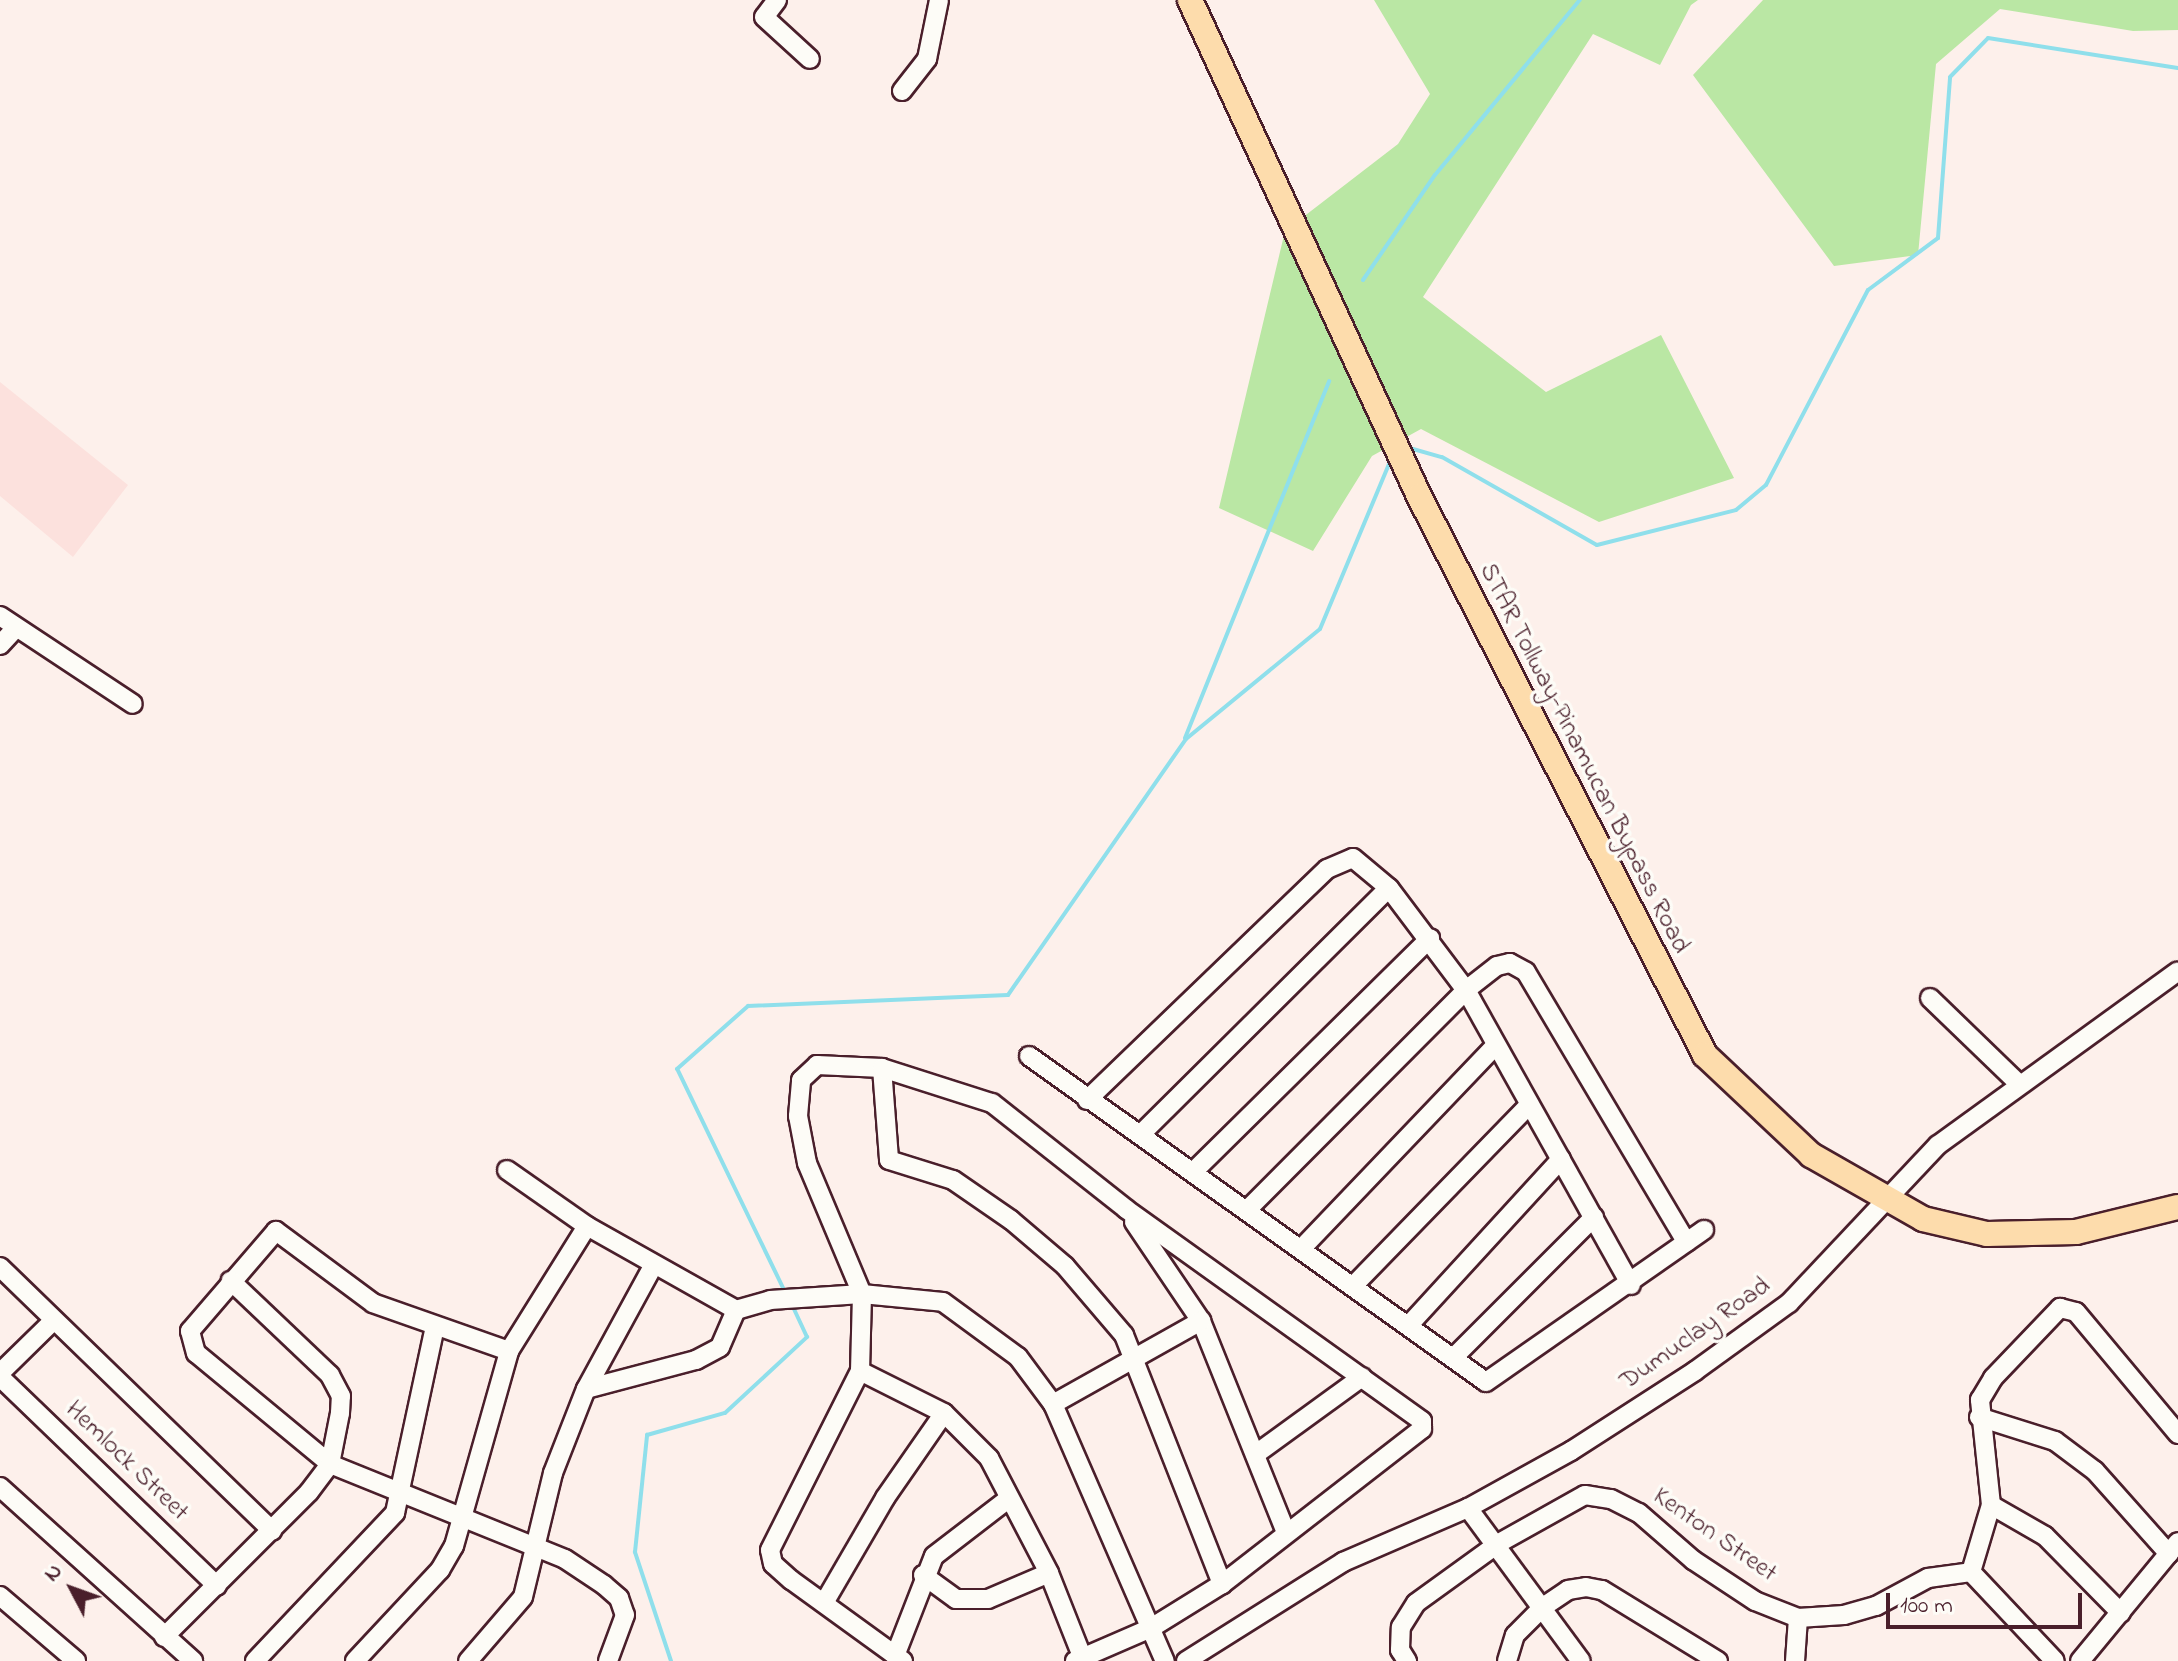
<!DOCTYPE html>
<html>
<head>
<meta charset="utf-8">
<style>
  body { margin:0 }
  #map { position:relative; width:2178px; height:1661px; overflow:hidden; background:#fdf0eb; font-family:"Indie Flower",sans-serif }
  div>[style] { position:absolute }
  .built>* { inset:0; background:#fce1dd }
  .green>* { inset:0; background:#bae7a4 }
  .stream>* { height:4px; margin:-2px; padding:0 2px; transform-origin:2px; border-radius:2px; background:#8fdfeb }
  .roads { filter:drop-shadow(2px 0 #4a1f2b) drop-shadow(-2px 0 #4a1f2b) drop-shadow(0 2px #4a1f2b) drop-shadow(0 -2px #4a1f2b) }
  .minor>* { height:18px; margin:-9px; padding:0 9px; transform-origin:9px; border-radius:9px; background:#fdfcf7 }
  .major>* { height:24px; margin:-12px; padding:0 12px; transform-origin:12px; border-radius:12px; background:#fddcac }
  span { translate:-50% -50%; white-space:nowrap; text-align:center; line-height:1.15; -webkit-text-stroke:7px #fdfcf7; paint-order:stroke }
  .street-label { font-size:26px; color:#4a1f2b }
  .north { position:absolute; left:32px; top:1549px; width:80px; height:80px; -webkit-text-stroke:6px #fdfcf7; paint-order:stroke; rotate:311deg; font-size:22px; font-weight:700; line-height:32px; text-align:center; color:#4a1f2b }
  .north::after { content:''; display:block; margin:auto; width:28px; height:36px; background:#4a1f2b; clip-path:polygon(50% 0,100% 100%,50% 72%,0 100%) }
  .scale { position:absolute; left:1886px; top:1593px; width:196px; height:36px; box-sizing:border-box; border:4px solid #4a1f2b; border-top:0; padding-left:10px; font-size:24px; line-height:28px; white-space:nowrap; color:#4a1f2b; -webkit-text-stroke:6px #fdfcf7; paint-order:stroke }
</style>
</head>
<body>
<div id="map">
  <div class="built">
    <div style="clip-path:polygon(0 382px,128px 485px,73px 557px,0 496px)"></div>
  </div>
  <div class="green">
    <div style="clip-path:polygon(1374px 0,1698px 0,1691px 5px,1660px 65px,1593px 34px,1423px 297px,1546px 392px,1661px 335px,1734px 478px,1599px 522px,1421px 429px,1372px 456px,1313px 551px,1219px 508px,1285px 231px,1398px 144px,1430px 94px)"></div>
    <div style="clip-path:polygon(1763px 0,2178px 0,2178px 30px,2133px 31px,2000px 9px,1936px 64px,1918px 255px,1834px 266px,1693px 75px)"></div>
  </div>
  <div class="stream">
    <div style="left:1363px;top:280px;width:127px;rotate:-55.6deg"></div>
    <div style="left:1435px;top:175px;width:227px;rotate:-50.4deg"></div>
    <div style="left:1406px;top:447px;width:37px;rotate:16deg"></div>
    <div style="left:1442px;top:457px;width:178px;rotate:29.6deg"></div>
    <div style="left:1597px;top:545px;width:143px;rotate:-14.1deg"></div>
    <div style="left:1736px;top:510px;width:39px;rotate:-40deg"></div>
    <div style="left:1766px;top:485px;width:220px;rotate:-62.4deg"></div>
    <div style="left:1868px;top:290px;width:87px;rotate:-36.6deg"></div>
    <div style="left:1938px;top:238px;width:161px;rotate:-85.7deg"></div>
    <div style="left:1950px;top:77px;width:54px;rotate:-45.7deg"></div>
    <div style="left:1988px;top:38px;width:192px;rotate:9deg"></div>
    <div style="left:1185px;top:738px;width:385px;rotate:-68deg"></div>
    <div style="left:786px;top:1294px;width:250px;rotate:-115.8deg"></div>
    <div style="left:677px;top:1069px;width:95px;rotate:-41.6deg"></div>
    <div style="left:748px;top:1006px;width:260px;rotate:-2.4deg"></div>
    <div style="left:1008px;top:995px;width:312px;rotate:-55.2deg"></div>
    <div style="left:1186px;top:739px;width:173px;rotate:-39.4deg"></div>
    <div style="left:1320px;top:629px;width:184px;rotate:-67.3deg"></div>
    <div style="left:671px;top:1661px;width:115px;rotate:-108.3deg"></div>
    <div style="left:635px;top:1552px;width:118px;rotate:-84.1deg"></div>
    <div style="left:647px;top:1435px;width:81px;rotate:-15.8deg"></div>
    <div style="left:725px;top:1413px;width:112px;rotate:-42.8deg"></div>
    <div style="left:807px;top:1337px;width:35px;rotate:-115deg"></div>
  </div>
  <div class="roads">
    <div class="minor">
      <div style="left:777px;top:0;width:21px;rotate:127deg"></div>
      <div style="left:764px;top:17px;width:62px;rotate:42.4deg"></div>
      <div style="left:902px;top:91px;width:41px;rotate:-52deg"></div>
      <div style="left:927px;top:59px;width:60px;rotate:-78.5deg"></div>
      <div style="left:0;top:616px;width:159px;rotate:33.5deg"></div>
      <div style="left:0;top:645px;width:23px;rotate:-47deg"></div>
      <div style="left:1930px;top:998px;width:124px;rotate:44deg"></div>
      <div style="left:1029px;top:1056px;width:561px;rotate:35.5deg"></div>
      <div style="left:1486px;top:1382px;width:266px;rotate:-34.9deg"></div>
      <div style="left:882px;top:1068px;width:92px;rotate:85.6deg"></div>
      <div style="left:889px;top:1160px;width:67px;rotate:17.4deg"></div>
      <div style="left:953px;top:1180px;width:70px;rotate:34.6deg"></div>
      <div style="left:1011px;top:1220px;width:71px;rotate:40.4deg"></div>
      <div style="left:1065px;top:1266px;width:91px;rotate:49.5deg"></div>
      <div style="left:1124px;top:1335px;width:268px;rotate:68.5deg"></div>
      <div style="left:1087px;top:1100px;width:333px;rotate:-43.9deg"></div>
      <div style="left:1327px;top:869px;width:28px;rotate:-23deg"></div>
      <div style="left:1353px;top:858px;width:47px;rotate:39.8deg"></div>
      <div style="left:1389px;top:888px;width:128px;rotate:53deg"></div>
      <div style="left:1466px;top:990px;width:338px;rotate:60.8deg"></div>
      <div style="left:1141px;top:1134px;width:349px;rotate:-44.8deg"></div>
      <div style="left:507px;top:1170px;width:98px;rotate:35deg"></div>
      <div style="left:587px;top:1226px;width:171px;rotate:29.4deg"></div>
      <div style="left:736px;top:1310px;width:35px;rotate:-16deg"></div>
      <div style="left:770px;top:1300px;width:92px;rotate:-3.7deg"></div>
      <div style="left:862px;top:1294px;width:81px;rotate:5.6deg"></div>
      <div style="left:943px;top:1302px;width:93px;rotate:36.3deg"></div>
      <div style="left:1018px;top:1357px;width:59px;rotate:53.3deg"></div>
      <div style="left:1053px;top:1404px;width:280px;rotate:66.5deg"></div>
      <div style="left:1193px;top:1172px;width:333px;rotate:-44.6deg"></div>
      <div style="left:1247px;top:1210px;width:310px;rotate:-45.1deg"></div>
      <div style="left:1466px;top:990px;width:39px;rotate:-38deg"></div>
      <div style="left:1497px;top:966px;width:13px;rotate:-13deg"></div>
      <div style="left:1510px;top:963px;width:18px;rotate:29deg"></div>
      <div style="left:1526px;top:972px;width:314px;rotate:59.3deg"></div>
      <div style="left:1134px;top:1222px;width:120px;rotate:55.9deg"></div>
      <div style="left:1201px;top:1321px;width:227px;rotate:68.1deg"></div>
      <div style="left:1302px;top:1248px;width:278px;rotate:-46.3deg"></div>
      <div style="left:0;top:1267px;width:379px;rotate:44.1deg"></div>
      <div style="left:1355px;top:1284px;width:250px;rotate:-45.8deg"></div>
      <div style="left:1409px;top:1325px;width:225px;rotate:-47.5deg"></div>
      <div style="left:509px;top:1351px;width:144px;rotate:-160.6deg"></div>
      <div style="left:373px;top:1303px;width:121px;rotate:-143.4deg"></div>
      <div style="left:276px;top:1231px;width:132px;rotate:130.7deg"></div>
      <div style="left:190px;top:1331px;width:23px;rotate:75deg"></div>
      <div style="left:196px;top:1353px;width:174px;rotate:39.6deg"></div>
      <div style="left:330px;top:1464px;width:253px;rotate:22deg"></div>
      <div style="left:565px;top:1559px;width:47px;rotate:33.7deg"></div>
      <div style="left:604px;top:1585px;width:20px;rotate:41deg"></div>
      <div style="left:619px;top:1598px;width:18px;rotate:71deg"></div>
      <div style="left:625px;top:1615px;width:49px;rotate:110.3deg"></div>
      <div style="left:1454px;top:1357px;width:198px;rotate:-45deg"></div>
      <div style="left:860px;top:1371px;width:94px;rotate:26.6deg"></div>
      <div style="left:944px;top:1413px;width:64px;rotate:45deg"></div>
      <div style="left:989px;top:1458px;width:130px;rotate:62.4deg"></div>
      <div style="left:1049px;top:1573px;width:92px;rotate:68.4deg"></div>
      <div style="left:0;top:1373px;width:73px;rotate:-44.4deg"></div>
      <div style="left:0;top:1377px;width:301px;rotate:43.9deg"></div>
      <div style="left:586px;top:1389px;width:114px;rotate:-14.8deg"></div>
      <div style="left:696px;top:1360px;width:27px;rotate:-28deg"></div>
      <div style="left:720px;top:1347px;width:40px;rotate:-66.6deg"></div>
      <div style="left:1053px;top:1404px;width:170px;rotate:-29.3deg"></div>
      <div style="left:1979px;top:1417px;width:80px;rotate:17.5deg"></div>
      <div style="left:2055px;top:1441px;width:50px;rotate:36.9deg"></div>
      <div style="left:2095px;top:1471px;width:111px;rotate:48.3deg"></div>
      <div style="left:1256px;top:1454px;width:131px;rotate:-36deg"></div>
      <div style="left:0;top:1487px;width:260px;rotate:42deg"></div>
      <div style="left:1991px;top:1505px;width:62px;rotate:29.9deg"></div>
      <div style="left:2045px;top:1536px;width:108px;rotate:45.4deg"></div>
      <div style="left:1468px;top:1508px;width:190px;rotate:53.6deg"></div>
      <div style="left:1971px;top:1572px;width:70px;rotate:-73.4deg"></div>
      <div style="left:1991px;top:1505px;width:106px;rotate:-96deg"></div>
      <div style="left:1980px;top:1400px;width:26px;rotate:-59deg"></div>
      <div style="left:1993px;top:1378px;width:97px;rotate:-46.3deg"></div>
      <div style="left:2060px;top:1308px;width:16px;rotate:14deg"></div>
      <div style="left:2076px;top:1312px;width:159px;rotate:50.1deg"></div>
      <div style="left:1971px;top:1572px;width:122px;rotate:46.7deg"></div>
      <div style="left:923px;top:1575px;width:41px;rotate:36deg"></div>
      <div style="left:956px;top:1599px;width:32px"></div>
      <div style="left:988px;top:1599px;width:66px;rotate:-23.1deg"></div>
      <div style="left:0;top:1596px;width:100px;rotate:40.5deg"></div>
      <div style="left:824px;top:1603px;width:121px;rotate:-59.8deg"></div>
      <div style="left:885px;top:1498px;width:103px;rotate:-55.2deg"></div>
      <div style="left:164px;top:1637px;width:205px;rotate:-45deg"></div>
      <div style="left:309px;top:1492px;width:35px;rotate:-53deg"></div>
      <div style="left:330px;top:1464px;width:52px;rotate:-78.9deg"></div>
      <div style="left:340px;top:1413px;width:17px;rotate:-87deg"></div>
      <div style="left:341px;top:1396px;width:24px;rotate:-118deg"></div>
      <div style="left:330px;top:1375px;width:137px;rotate:-136.5deg"></div>
      <div style="left:895px;top:1656px;width:107px;rotate:-68.7deg"></div>
      <div style="left:934px;top:1556px;width:93px;rotate:-37.6deg"></div>
      <div style="left:255px;top:1661px;width:204px;rotate:-46.6deg"></div>
      <div style="left:395px;top:1513px;width:191px;rotate:-77.9deg"></div>
      <div style="left:355px;top:1661px;width:125px;rotate:-47deg"></div>
      <div style="left:440px;top:1570px;width:28px;rotate:-60deg"></div>
      <div style="left:454px;top:1546px;width:203px;rotate:-74.2deg"></div>
      <div style="left:509px;top:1351px;width:147px;rotate:-58deg"></div>
      <div style="left:468px;top:1661px;width:84px;rotate:-49.3deg"></div>
      <div style="left:523px;top:1597px;width:128px;rotate:-76.4deg"></div>
      <div style="left:553px;top:1473px;width:90px;rotate:-68.6deg"></div>
      <div style="left:586px;top:1389px;width:140px;rotate:-61.4deg"></div>
      <div style="left:903px;top:1661px;width:138px;rotate:-144.1deg"></div>
      <div style="left:791px;top:1580px;width:24px;rotate:-138deg"></div>
      <div style="left:773px;top:1564px;width:14px;rotate:-102deg"></div>
      <div style="left:770px;top:1550px;width:200px;rotate:-63.3deg"></div>
      <div style="left:860px;top:1371px;width:77px;rotate:-88.5deg"></div>
      <div style="left:862px;top:1294px;width:142px;rotate:-112.8deg"></div>
      <div style="left:807px;top:1163px;width:48px;rotate:-100.8deg"></div>
      <div style="left:798px;top:1116px;width:36px;rotate:-85deg"></div>
      <div style="left:801px;top:1080px;width:22px;rotate:-43deg"></div>
      <div style="left:817px;top:1065px;width:65px;rotate:2.6deg"></div>
      <div style="left:882px;top:1068px;width:115px;rotate:17.7deg"></div>
      <div style="left:992px;top:1103px;width:171px;rotate:38.3deg"></div>
      <div style="left:1126px;top:1209px;width:364px;rotate:35.6deg"></div>
      <div style="left:1422px;top:1421px;width:8px;rotate:90deg"></div>
      <div style="left:1422px;top:1429px;width:253px;rotate:142.2deg"></div>
      <div style="left:1222px;top:1584px;width:84px;rotate:148.2deg"></div>
      <div style="left:1151px;top:1628px;width:83px;rotate:156.5deg"></div>
      <div style="left:1186px;top:1661px;width:186px;rotate:-32.2deg"></div>
      <div style="left:1343px;top:1562px;width:136px;rotate:-23.4deg"></div>
      <div style="left:1468px;top:1508px;width:118px;rotate:-29deg"></div>
      <div style="left:1571px;top:1451px;width:148px;rotate:-32.8deg"></div>
      <div style="left:1695px;top:1371px;width:116px;rotate:-35.9deg"></div>
      <div style="left:1789px;top:1303px;width:217px;rotate:-46.7deg"></div>
      <div style="left:1938px;top:1145px;width:296px;rotate:-35.9deg"></div>
      <div style="left:1407px;top:1661px;width:13px;rotate:-122deg"></div>
      <div style="left:1400px;top:1650px;width:23px;rotate:-88deg"></div>
      <div style="left:1401px;top:1627px;width:28px;rotate:-58deg"></div>
      <div style="left:1416px;top:1603px;width:102px;rotate:-35.9deg"></div>
      <div style="left:1499px;top:1543px;width:98px;rotate:-29.2deg"></div>
      <div style="left:1585px;top:1495px;width:26px;rotate:9deg"></div>
      <div style="left:1611px;top:1499px;width:31px;rotate:27deg"></div>
      <div style="left:1639px;top:1513px;width:72px;rotate:41deg"></div>
      <div style="left:1693px;top:1560px;width:74px;rotate:33.5deg"></div>
      <div style="left:1755px;top:1601px;width:46px;rotate:21.6deg"></div>
      <div style="left:1798px;top:1618px;width:46px;rotate:-3.7deg"></div>
      <div style="left:1844px;top:1615px;width:33px;rotate:-16deg"></div>
      <div style="left:1876px;top:1606px;width:59px;rotate:-28.3deg"></div>
      <div style="left:1928px;top:1578px;width:43px;rotate:-7.9deg"></div>
      <div style="left:1507px;top:1661px;width:27px;rotate:-73deg"></div>
      <div style="left:1515px;top:1635px;width:40px;rotate:-45deg"></div>
      <div style="left:1543px;top:1607px;width:30px;rotate:-34deg"></div>
      <div style="left:1568px;top:1590px;width:18px;rotate:-9deg"></div>
      <div style="left:1586px;top:1587px;width:16px;rotate:11deg"></div>
      <div style="left:1602px;top:1590px;width:136px;rotate:31.5deg"></div>
      <div style="left:1795px;top:1661px;width:43px;rotate:-86deg"></div>
      <div style="left:2080px;top:1661px;width:154px;rotate:-50.5deg"></div>
    </div>
    <div class="major">
      <div style="left:1190px;top:0;width:546px;rotate:65.22deg"></div>
      <div style="left:1419px;top:496px;width:628px;rotate:62.9deg"></div>
      <div style="left:1705px;top:1055px;width:146px;rotate:43.3deg"></div>
      <div style="left:1811px;top:1155px;width:129px;rotate:29.7deg"></div>
      <div style="left:1923px;top:1219px;width:66px;rotate:13.2deg"></div>
      <div style="left:1987px;top:1234px;width:89px;rotate:-1.3deg"></div>
      <div style="left:2076px;top:1232px;width:105px;rotate:-13.8deg"></div>
    </div>
  </div>
  <div class="street-label">
    <span style="left:1583px;top:759px;rotate:63deg">STAR Tollway-Pinamucan Bypass Road</span>
    <span style="left:1696px;top:1335px;rotate:-35deg">Dumuclay Road</span>
    <span style="left:126px;top:1462px;rotate:44deg">Hemlock Street</span>
    <span style="left:1714px;top:1536px;rotate:35deg">Kenton Street</span>
  </div>
  <div class="north">N</div>
  <div class="scale">100 m</div>
</div>
</body>
</html>
